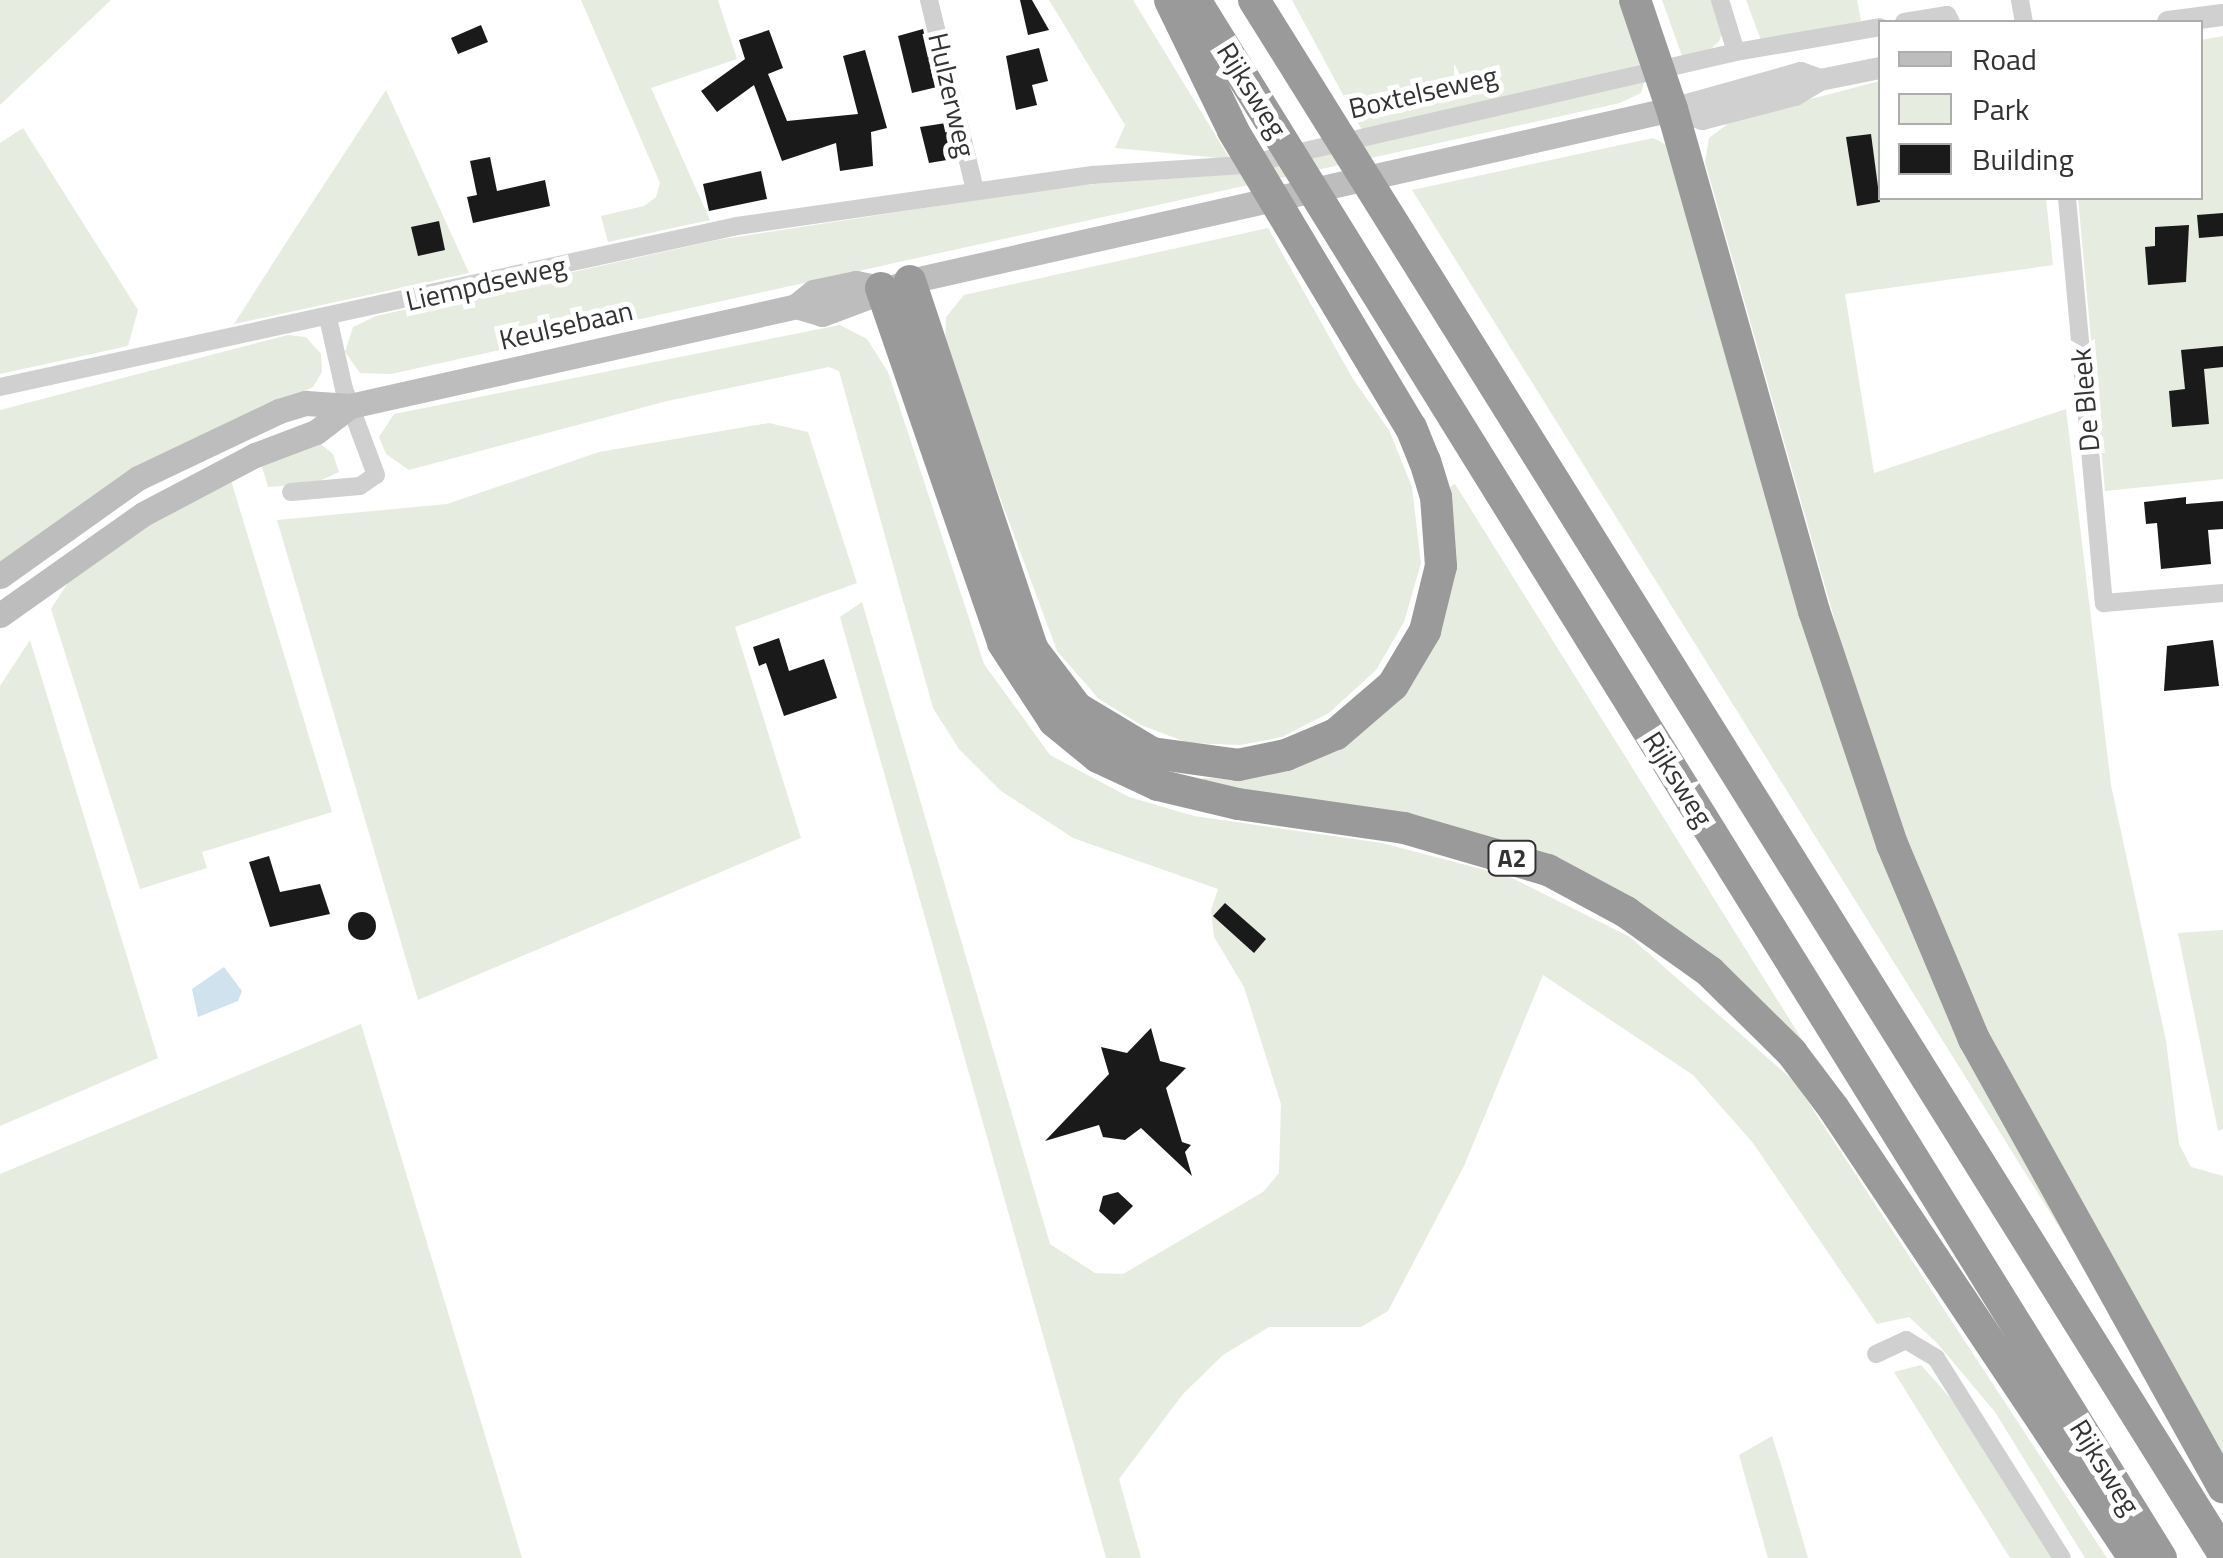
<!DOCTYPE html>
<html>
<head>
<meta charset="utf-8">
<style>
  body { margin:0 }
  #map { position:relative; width:2223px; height:1558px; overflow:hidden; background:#fff; font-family:"Titillium Web",sans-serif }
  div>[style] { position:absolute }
  .green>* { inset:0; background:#e6ecdf }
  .water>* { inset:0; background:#cfe2ee }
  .building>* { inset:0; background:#1a1a1a }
  .round { border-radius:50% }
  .minor>* { height:18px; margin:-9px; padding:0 9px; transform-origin:9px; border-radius:9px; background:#d0d0d0 }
  .tertiary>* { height:22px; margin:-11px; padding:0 11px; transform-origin:11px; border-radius:11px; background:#d0d0d0 }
  .secondary>* { height:25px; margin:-12.5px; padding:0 12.5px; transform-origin:12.5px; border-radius:12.5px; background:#bdbdbd }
  .motorway>* { height:32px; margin:-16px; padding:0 16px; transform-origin:16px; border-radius:16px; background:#9a9a9a }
  span { translate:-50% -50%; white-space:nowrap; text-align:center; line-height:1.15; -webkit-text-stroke:10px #fff; paint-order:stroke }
  .shield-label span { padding:2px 8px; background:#fff; border:2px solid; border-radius:8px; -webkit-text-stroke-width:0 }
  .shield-label { font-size:25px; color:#333; font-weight:700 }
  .street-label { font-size:28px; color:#333 }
  .legend { position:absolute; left:1878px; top:20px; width:325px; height:180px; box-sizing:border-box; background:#fff; border:2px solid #adadad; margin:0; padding:12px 18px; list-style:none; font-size:30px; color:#333 }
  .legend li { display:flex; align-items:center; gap:20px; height:50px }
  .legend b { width:50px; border:2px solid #adadad }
</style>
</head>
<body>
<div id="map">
  <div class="green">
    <div style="clip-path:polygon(0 0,111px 0,0 105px)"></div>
    <div style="clip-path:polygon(581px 0,718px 0,737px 59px,651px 88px,710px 220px,608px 242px,601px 216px,644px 206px,656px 197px,660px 183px)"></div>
    <div style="clip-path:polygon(1049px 0,1133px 0,1230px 159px,1115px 148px,1125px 125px)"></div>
    <div style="clip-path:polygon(1292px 0,1618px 0,1642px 64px,1363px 132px)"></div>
    <div style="clip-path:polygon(1662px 0,1717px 0,1724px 30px,1719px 41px,1710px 50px,1682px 56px)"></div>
    <div style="clip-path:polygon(1746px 0,1857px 0,1861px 21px,1761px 40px)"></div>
    <div style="clip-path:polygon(2223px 36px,2223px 479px,2105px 491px,2078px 198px,2200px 198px,2201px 40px)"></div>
    <div style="clip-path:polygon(1880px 81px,1880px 198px,2046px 198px,2053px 265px,1845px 294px,1874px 473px,2066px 409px,2111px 785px,2166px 1041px,2179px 1144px,2191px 1167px,2223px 1176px,2223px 1504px,2050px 1178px,1883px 791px,1705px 162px,1709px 138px,1734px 119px)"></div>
    <div style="clip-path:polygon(1644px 82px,1641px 93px,1620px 103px,391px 374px,360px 373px,345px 352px,353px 327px,376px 316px,717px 240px,1068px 186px,1238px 174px)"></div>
    <div style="clip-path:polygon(386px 90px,469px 273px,234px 324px,291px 235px)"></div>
    <div style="clip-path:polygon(23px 128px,138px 310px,128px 346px,0 374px,0 143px)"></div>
    <div style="clip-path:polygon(1653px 138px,1665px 144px,1790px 561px,2079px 1259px,1412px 190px)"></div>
    <div style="clip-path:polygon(1268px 228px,1353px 379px,1389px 430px,1412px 487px,1421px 563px,1404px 622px,1376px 670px,1329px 713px,1282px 737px,1240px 745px,1188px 743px,1141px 725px,1099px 699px,1057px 651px,945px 349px,946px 317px,964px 295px)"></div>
    <div style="clip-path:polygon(840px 325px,867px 339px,888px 372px,984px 664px,1050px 755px,1129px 797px,1194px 816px,1382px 843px,1508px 876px,1630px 937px,1795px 1082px,2107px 1558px,2085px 1558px,1995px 1412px,1937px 1343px,1909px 1317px,1877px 1324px,1753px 1143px,1693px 1075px,1543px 975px,1464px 1166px,1388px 1311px,1361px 1327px,1269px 1327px,1223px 1355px,1183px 1394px,1119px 1479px,1141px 1558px,1106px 1558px,840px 617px,862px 602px,1050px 1244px,1095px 1273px,1123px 1274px,1263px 1192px,1279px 1173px,1281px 1104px,1244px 987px,1214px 937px,1211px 910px,1218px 889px,1073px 838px,1001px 791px,959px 749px,933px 708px,839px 371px,829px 367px,667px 401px,409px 470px,386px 454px,379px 437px,394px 414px)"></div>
    <div style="clip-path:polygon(288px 335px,306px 337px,321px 354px,322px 372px,313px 387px,167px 452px,0 565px,0 410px)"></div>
    <div style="clip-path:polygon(769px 423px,808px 432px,857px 583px,735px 627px,801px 838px,418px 1000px,277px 520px,447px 504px,599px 452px)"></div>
    <div style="clip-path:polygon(316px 440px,333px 454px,339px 472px,315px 483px,268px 487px,260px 460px)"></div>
    <div style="clip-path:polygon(229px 474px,332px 812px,202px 852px,207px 868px,140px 889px,51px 609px,82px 561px)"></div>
    <div style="clip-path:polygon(1455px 484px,1803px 1041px,1592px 884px,1199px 786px,1203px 778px,1243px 779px,1346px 742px,1405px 693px,1445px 490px)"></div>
    <div style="clip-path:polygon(30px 640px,158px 1058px,0 1126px,0 686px)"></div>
    <div style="clip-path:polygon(2223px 930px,2223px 1129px,2218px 1131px,2178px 933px)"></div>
    <div style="clip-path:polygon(361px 1024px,522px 1558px,0 1558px,0 1174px)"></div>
    <div style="clip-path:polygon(1921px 1365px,1969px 1419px,2055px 1558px,2010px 1558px,1894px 1372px)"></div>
    <div style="clip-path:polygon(1772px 1436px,1783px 1471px,1808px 1558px,1768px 1558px,1739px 1455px)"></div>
  </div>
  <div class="water">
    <div style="clip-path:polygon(224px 967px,242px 991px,238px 1001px,198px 1017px,192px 989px)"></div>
  </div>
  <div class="building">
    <div style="clip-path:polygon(1020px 0,1032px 0,1049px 30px,1028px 35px)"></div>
    <div style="clip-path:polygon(481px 25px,488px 42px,458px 54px,451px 38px)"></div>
    <div style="clip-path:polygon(923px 29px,937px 87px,912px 93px,898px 36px)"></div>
    <div style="clip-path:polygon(769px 30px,783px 68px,768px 74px,787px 121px,858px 114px,843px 56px,865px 50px,887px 128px,871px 132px,873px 166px,840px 171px,836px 143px,782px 161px,754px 85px,717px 112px,701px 91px,745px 59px,739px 40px)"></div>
    <div style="clip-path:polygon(1039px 48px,1048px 81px,1032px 85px,1037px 105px,1016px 110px,1006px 56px)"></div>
    <div style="clip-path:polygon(946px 123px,953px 159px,929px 163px,920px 127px)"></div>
    <div style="clip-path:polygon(1871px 134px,1880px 202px,1857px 206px,1846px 137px)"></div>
    <div style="clip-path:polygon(490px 157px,497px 191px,545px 180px,550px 206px,473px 223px,467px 197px,477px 195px,470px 161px)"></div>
    <div style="clip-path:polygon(761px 171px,767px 199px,709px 211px,703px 184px)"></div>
    <div style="clip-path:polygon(2223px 213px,2223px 236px,2199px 238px,2197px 215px)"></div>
    <div style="clip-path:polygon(439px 221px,445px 250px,418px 256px,411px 227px)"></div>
    <div style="clip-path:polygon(2189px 225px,2186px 282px,2148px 285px,2145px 247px,2155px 246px,2155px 227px)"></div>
    <div style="clip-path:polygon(2223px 346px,2223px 367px,2204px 369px,2209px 424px,2172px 427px,2169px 391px,2185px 389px,2181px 350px)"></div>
    <div style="clip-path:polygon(2186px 497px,2186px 504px,2223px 501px,2223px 529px,2208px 530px,2211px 564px,2161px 569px,2157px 523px,2146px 524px,2144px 502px)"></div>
    <div style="clip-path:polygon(779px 638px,789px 671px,824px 659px,837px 698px,784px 716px,766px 663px,759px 666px,753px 647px)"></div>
    <div style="clip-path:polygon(2213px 640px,2219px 686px,2164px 691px,2167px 646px)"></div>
    <div style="clip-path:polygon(269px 856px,280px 892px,320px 884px,330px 914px,270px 927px,249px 862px)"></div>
    <div style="clip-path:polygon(1225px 903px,1266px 939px,1254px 953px,1213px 916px)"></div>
    <div class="round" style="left:348px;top:912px;width:28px;height:28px"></div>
    <div style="clip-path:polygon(1151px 1028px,1160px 1061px,1186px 1068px,1166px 1088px,1182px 1142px,1191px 1145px,1185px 1152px,1192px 1176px,1141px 1128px,1125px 1140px,1103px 1137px,1099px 1125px,1045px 1141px,1109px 1074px,1101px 1047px,1127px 1053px)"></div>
    <div style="clip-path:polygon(1118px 1192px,1133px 1206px,1114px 1225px,1099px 1211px,1103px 1196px)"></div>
  </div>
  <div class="minor">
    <div style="left:929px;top:0;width:195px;rotate:76.4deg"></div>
    <div style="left:1720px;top:0;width:54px;rotate:72.9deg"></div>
    <div style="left:2020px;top:0;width:22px;rotate:80deg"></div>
    <div style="left:1904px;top:22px;width:44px;rotate:-9.2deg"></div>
    <div style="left:1947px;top:15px;width:8px;rotate:60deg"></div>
    <div style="left:2067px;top:198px;width:407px;rotate:84.8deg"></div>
    <div style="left:2104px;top:603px;width:119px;rotate:-4.8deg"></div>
    <div style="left:0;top:387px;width:754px;rotate:-12.32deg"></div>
    <div style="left:737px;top:226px;width:359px;rotate:-8.2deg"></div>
    <div style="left:1092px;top:175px;width:152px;rotate:-3.8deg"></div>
    <div style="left:1244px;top:165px;width:505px;rotate:-12.94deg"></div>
    <div style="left:1736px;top:52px;width:146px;rotate:-9.8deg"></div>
    <div style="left:291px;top:492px;width:69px;rotate:-5deg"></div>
    <div style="left:360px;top:486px;width:19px;rotate:-35deg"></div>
    <div style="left:376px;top:475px;width:92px;rotate:-110.4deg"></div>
    <div style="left:344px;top:389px;width:73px;rotate:-102.7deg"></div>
    <div style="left:1876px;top:1354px;width:33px;rotate:-25deg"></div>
    <div style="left:1906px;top:1340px;width:35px;rotate:31deg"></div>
    <div style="left:1936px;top:1358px;width:236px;rotate:57.8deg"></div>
  </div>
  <div class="tertiary">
    <div style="left:2168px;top:22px;width:55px;rotate:-7.3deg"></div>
    <div style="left:1672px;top:109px;width:32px;rotate:18deg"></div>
    <div style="left:1702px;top:119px;width:96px;rotate:-14.5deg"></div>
    <div style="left:1795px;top:95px;width:29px;rotate:-31deg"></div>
    <div style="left:1820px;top:80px;width:61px;rotate:-11.3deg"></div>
    <div style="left:1672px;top:109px;width:134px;rotate:-15.6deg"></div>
    <div style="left:1801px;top:73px;width:20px;rotate:20deg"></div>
  </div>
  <div class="secondary">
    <div style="left:796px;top:306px;width:27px;rotate:17deg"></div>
    <div style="left:822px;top:314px;width:94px;rotate:-20.6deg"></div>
    <div style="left:910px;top:281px;width:781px;rotate:-12.72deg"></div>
    <div style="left:0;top:576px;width:169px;rotate:-35.4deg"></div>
    <div style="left:138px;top:478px;width:156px;rotate:-25.4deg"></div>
    <div style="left:279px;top:411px;width:28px;rotate:-17deg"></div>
    <div style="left:306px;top:403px;width:44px;rotate:3.9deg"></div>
    <div style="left:350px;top:406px;width:457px;rotate:-12.6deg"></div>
    <div style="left:796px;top:306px;width:22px;rotate:-39deg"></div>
    <div style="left:813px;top:292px;width:44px;rotate:-11.8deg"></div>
    <div style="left:856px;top:283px;width:25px;rotate:11deg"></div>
    <div style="left:0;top:615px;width:175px;rotate:-35.2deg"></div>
    <div style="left:143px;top:514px;width:127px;rotate:-27.8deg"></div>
    <div style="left:255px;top:455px;width:65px;rotate:-20.7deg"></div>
    <div style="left:316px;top:432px;width:43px;rotate:-37.4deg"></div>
  </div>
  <div class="motorway">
    <div style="left:1195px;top:0;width:1833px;rotate:58.2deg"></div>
    <div style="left:1254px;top:0;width:1831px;rotate:58.04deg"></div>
    <div style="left:1635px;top:0;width:115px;rotate:71.3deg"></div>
    <div style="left:1672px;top:109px;width:522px;rotate:74.21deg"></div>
    <div style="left:1814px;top:611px;width:246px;rotate:71.5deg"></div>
    <div style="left:1892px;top:844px;width:212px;rotate:67.2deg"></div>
    <div style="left:1974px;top:1039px;width:513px;rotate:60.93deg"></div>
    <div style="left:910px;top:281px;width:389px;rotate:71.6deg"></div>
    <div style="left:1033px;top:650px;width:73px;rotate:52.8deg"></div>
    <div style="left:1077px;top:708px;width:87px;rotate:31deg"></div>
    <div style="left:1152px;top:753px;width:87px;rotate:7.9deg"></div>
    <div style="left:1238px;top:765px;width:49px;rotate:-11.8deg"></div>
    <div style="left:1286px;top:755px;width:54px;rotate:-22.8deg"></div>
    <div style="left:1336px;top:734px;width:75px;rotate:-40.7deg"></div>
    <div style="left:1393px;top:685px;width:63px;rotate:-59.3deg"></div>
    <div style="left:1425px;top:631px;width:67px;rotate:-76.2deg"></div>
    <div style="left:1441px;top:566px;width:69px;rotate:-94.1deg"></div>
    <div style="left:1436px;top:497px;width:37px;rotate:-107deg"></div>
    <div style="left:1425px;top:462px;width:37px;rotate:-112deg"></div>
    <div style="left:1411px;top:428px;width:347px;rotate:-120.9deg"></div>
    <div style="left:1233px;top:130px;width:144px;rotate:-115.9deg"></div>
    <div style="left:881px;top:288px;width:375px;rotate:71deg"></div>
    <div style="left:1003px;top:643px;width:93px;rotate:56.8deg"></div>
    <div style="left:1054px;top:721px;width:57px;rotate:39.3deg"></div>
    <div style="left:1098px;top:757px;width:66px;rotate:25deg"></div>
    <div style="left:1158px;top:785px;width:82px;rotate:13.4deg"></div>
    <div style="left:1238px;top:804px;width:168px;rotate:8.2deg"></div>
    <div style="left:1404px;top:828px;width:150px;rotate:16.3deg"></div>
    <div style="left:1548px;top:870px;width:89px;rotate:28.3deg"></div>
    <div style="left:1626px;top:912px;width:103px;rotate:35.5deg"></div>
    <div style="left:1710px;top:972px;width:115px;rotate:44.6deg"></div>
    <div style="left:1792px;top:1053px;width:70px;rotate:53.1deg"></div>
    <div style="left:1834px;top:1109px;width:540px;rotate:56.25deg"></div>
  </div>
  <div class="shield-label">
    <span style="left:1512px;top:858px">A2</span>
  </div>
  <div class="street-label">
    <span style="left:1252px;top:90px;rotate:58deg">Rijksweg</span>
    <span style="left:1423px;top:92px;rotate:-13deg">Boxtelseweg</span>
    <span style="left:952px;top:95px;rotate:77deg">Hulzerweg</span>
    <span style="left:486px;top:283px;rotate:-13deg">Liempdseweg</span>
    <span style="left:566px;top:325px;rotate:-13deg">Keulsebaan</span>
    <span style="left:2085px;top:400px;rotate:-95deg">De Bleek</span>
    <span style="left:1678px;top:779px;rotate:58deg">Rijksweg</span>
    <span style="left:2105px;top:1467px;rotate:58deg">Rijksweg</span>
  </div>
  <ul class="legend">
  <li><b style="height:12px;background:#bdbdbd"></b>Road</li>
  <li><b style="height:28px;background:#e6ecdf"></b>Park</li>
  <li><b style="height:28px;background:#1a1a1a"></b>Building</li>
  </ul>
</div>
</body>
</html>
